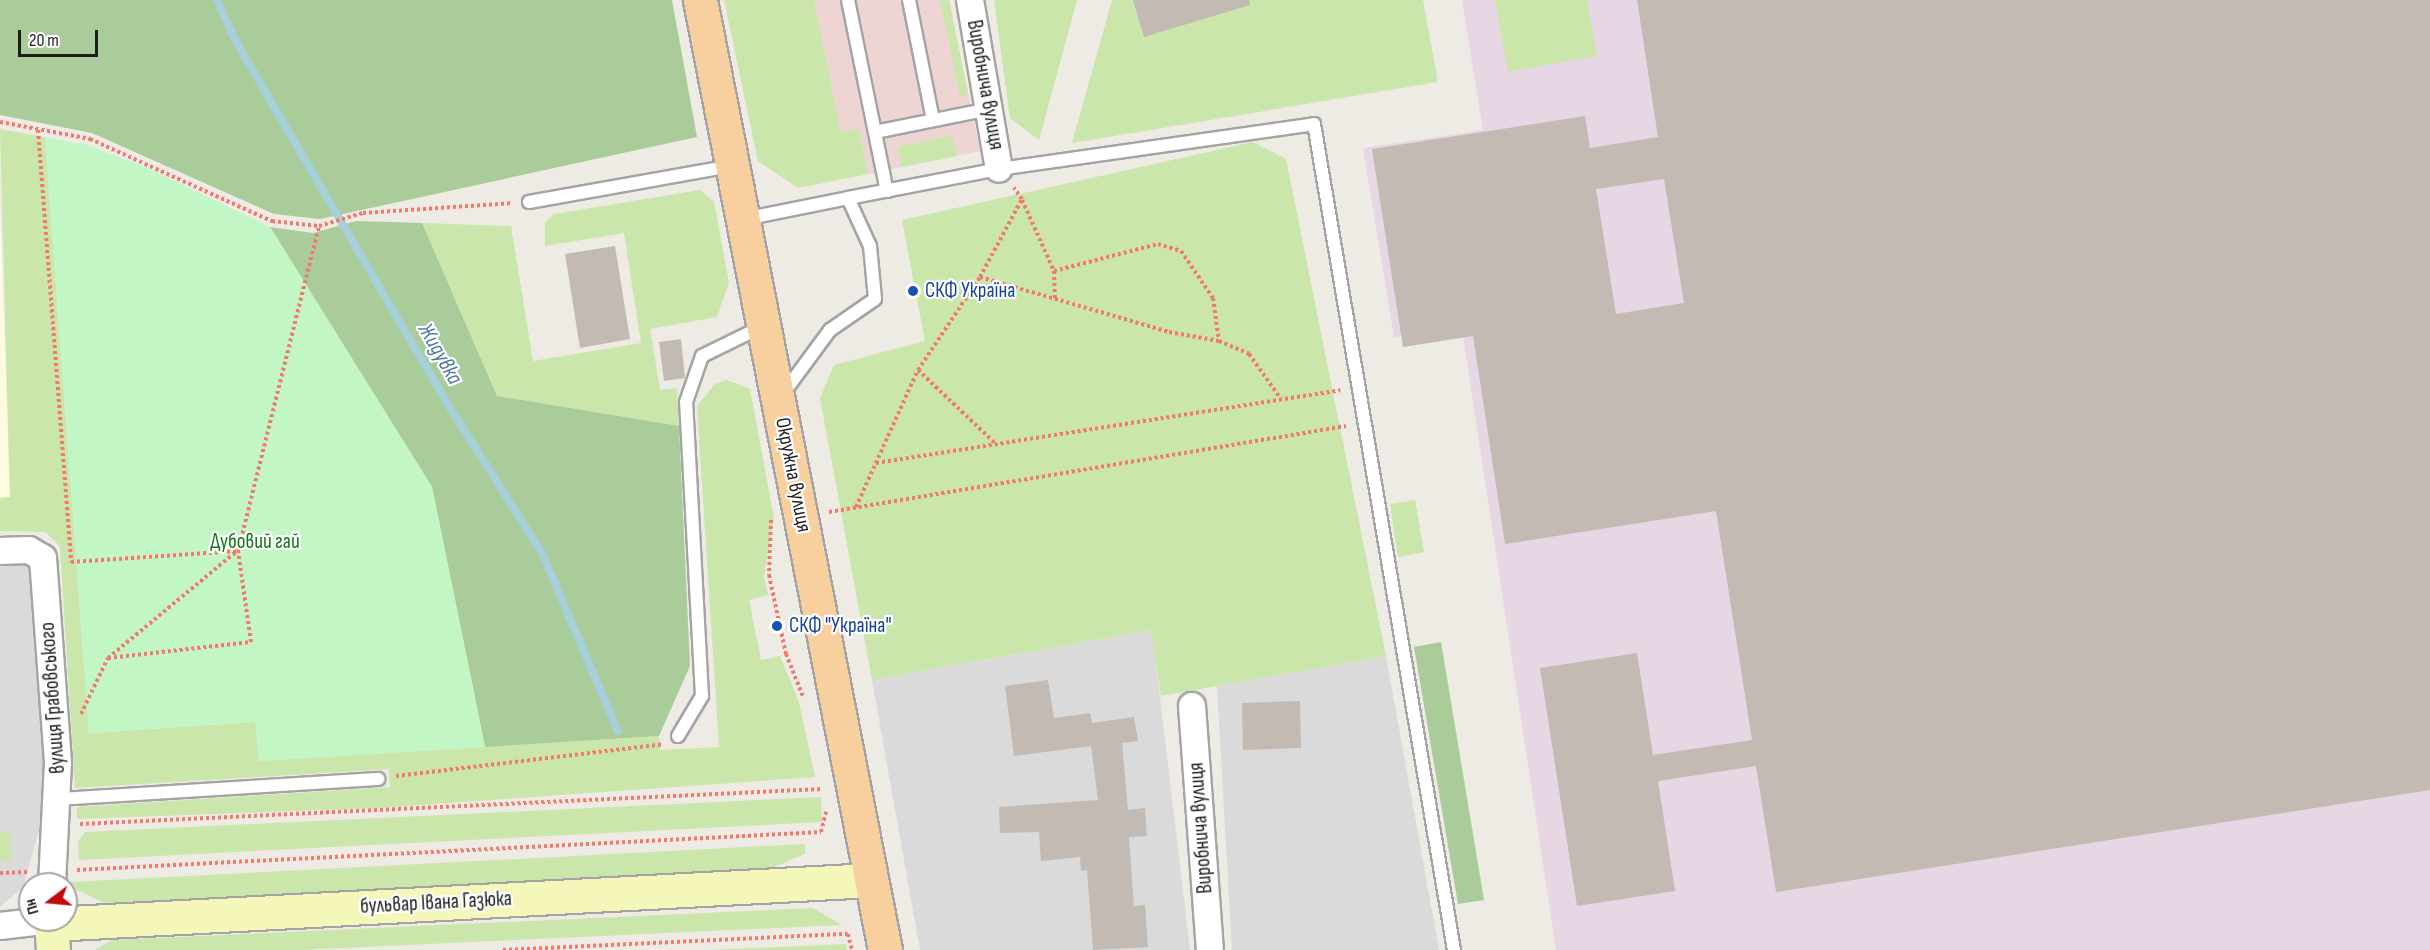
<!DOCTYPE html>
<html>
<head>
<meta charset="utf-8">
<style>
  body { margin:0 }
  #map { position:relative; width:2430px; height:950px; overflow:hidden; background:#eeeae4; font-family:"Sofia Sans Condensed",sans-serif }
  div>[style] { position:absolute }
  .residential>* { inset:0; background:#dbdada }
  .commercial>* { inset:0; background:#eed4d3 }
  .industrial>* { inset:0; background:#e7d6e4 }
  .education>* { inset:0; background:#fdfddd }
  .grass>* { inset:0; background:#cae6ab }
  .forest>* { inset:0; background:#aacc9a }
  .park>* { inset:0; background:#c2f7c5 }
  .stream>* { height:8px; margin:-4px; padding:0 4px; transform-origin:4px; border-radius:4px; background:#a6d0da }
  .building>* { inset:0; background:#c2bab3 }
  .path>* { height:4px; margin-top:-2px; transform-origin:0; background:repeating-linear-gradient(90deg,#f3796f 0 3px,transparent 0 6px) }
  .roads { filter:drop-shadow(2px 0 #a4a4a4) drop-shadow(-2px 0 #a4a4a4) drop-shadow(0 2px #a4a4a4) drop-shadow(0 -2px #a4a4a4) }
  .lane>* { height:12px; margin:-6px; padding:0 6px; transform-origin:6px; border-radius:6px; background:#fff }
  .street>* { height:26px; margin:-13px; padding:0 13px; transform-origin:13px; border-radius:13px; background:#fff }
  .secondary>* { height:33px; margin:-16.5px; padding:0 16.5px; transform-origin:16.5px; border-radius:16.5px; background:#f5f6b9 }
  .primary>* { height:33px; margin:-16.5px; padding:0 16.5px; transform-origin:16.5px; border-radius:16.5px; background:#f8cf9f }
  .dots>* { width:16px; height:16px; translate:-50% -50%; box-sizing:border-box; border:3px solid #fff; border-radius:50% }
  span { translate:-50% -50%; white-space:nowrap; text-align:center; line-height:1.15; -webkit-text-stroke:4.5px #fff; paint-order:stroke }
  .street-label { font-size:21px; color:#1d1d1d }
  .transit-label { font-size:21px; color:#164399 }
  .left { translate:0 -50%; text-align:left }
  .park-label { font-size:21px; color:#107616 }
  .water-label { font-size:22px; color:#4b79a0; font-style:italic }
  .north { position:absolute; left:18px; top:872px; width:60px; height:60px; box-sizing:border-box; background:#fff; border:2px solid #a5a5a5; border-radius:50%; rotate:254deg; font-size:16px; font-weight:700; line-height:24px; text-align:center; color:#1d1d1d }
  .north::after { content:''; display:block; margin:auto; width:21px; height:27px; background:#c2090e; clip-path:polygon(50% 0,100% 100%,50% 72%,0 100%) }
  .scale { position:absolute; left:18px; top:30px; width:80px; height:27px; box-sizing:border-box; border:3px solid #1d1d1d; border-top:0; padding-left:8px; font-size:18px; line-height:21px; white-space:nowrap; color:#1d1d1d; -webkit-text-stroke:4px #fff; paint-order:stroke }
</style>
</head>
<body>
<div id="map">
  <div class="residential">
    <div style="clip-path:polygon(26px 560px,33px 564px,48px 798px,23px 887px,0 907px,0 561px)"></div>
    <div style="clip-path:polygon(1152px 630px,1190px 950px,920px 950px,872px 680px)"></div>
    <div style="clip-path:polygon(1386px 656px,1439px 950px,1232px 950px,1217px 686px)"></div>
  </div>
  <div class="commercial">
    <div style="clip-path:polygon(814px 0,949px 0,980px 151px,868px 174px,859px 129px,841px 132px)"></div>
  </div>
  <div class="industrial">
    <div style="clip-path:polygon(1462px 0,2430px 0,2430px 950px,1556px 950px,1462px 329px,1394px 337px,1363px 148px,1483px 130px)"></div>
  </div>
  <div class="education">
    <div style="clip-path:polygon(0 208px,10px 498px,0 498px)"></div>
  </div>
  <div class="grass">
    <div style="clip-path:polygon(724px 0,814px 0,841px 132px,859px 129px,868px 174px,798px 188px,758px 161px)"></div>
    <div style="clip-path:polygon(940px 0,949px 0,968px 95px,960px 97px)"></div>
    <div style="clip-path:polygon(994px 0,1077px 0,1039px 140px,1010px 118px)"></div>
    <div style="clip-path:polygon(1112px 0,1423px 0,1438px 82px,1072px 143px)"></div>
    <div style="clip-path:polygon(1495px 0,1587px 0,1597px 56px,1508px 72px)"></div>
    <div style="clip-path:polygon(0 129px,45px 137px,89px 733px,256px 722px,259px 761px,659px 736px,660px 750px,719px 747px,697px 406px,715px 384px,727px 380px,750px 389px,774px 518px,764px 576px,768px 595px,749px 600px,761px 660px,780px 656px,799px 702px,815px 777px,379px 808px,77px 819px,77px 807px,390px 787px,389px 769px,75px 788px,60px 546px,45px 532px,0 531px,0 498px,10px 497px)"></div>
    <div style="clip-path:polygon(952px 136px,957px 156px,902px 167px,897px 147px)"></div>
    <div style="clip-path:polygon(1253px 142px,1286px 159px,1386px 656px,1161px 696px,1151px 630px,872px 680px,820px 398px,834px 365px,925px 341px,902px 220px)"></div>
    <div style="clip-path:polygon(700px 190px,714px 202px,729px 283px,717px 317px,650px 329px,660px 390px,677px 388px,679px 426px,497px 396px,422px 223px,511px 226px,533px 361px,641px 343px,624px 233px,545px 246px,545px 222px,554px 214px)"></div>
    <div style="clip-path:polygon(1415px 500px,1424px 552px,1398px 557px,1390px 504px)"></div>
    <div style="clip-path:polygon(821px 797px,822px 822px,79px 860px,78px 842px,85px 832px)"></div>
    <div style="clip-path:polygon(10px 831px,11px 861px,0 861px,0 832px)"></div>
    <div style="clip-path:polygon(805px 844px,805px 854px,767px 870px,107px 904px,72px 888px,71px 882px)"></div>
    <div style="clip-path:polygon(813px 908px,842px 925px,298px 950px,95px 950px,112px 940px)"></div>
    <div style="clip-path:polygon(846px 944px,847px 950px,707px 950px)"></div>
  </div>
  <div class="forest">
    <div style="clip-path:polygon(0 0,672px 0,697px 137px,320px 219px,274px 214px,92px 133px,0 115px)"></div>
    <div style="clip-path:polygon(356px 221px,422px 223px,497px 396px,679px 426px,690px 666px,659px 736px,485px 747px,432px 487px,270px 227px,313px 233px)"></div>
    <div style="clip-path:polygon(1441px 642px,1484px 900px,1458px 904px,1414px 647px)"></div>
  </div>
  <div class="park">
    <div style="clip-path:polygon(45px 137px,88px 145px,150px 169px,270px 227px,432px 487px,485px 747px,259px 761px,255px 722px,89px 733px)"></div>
  </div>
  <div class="stream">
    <div style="left:217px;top:0;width:44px;rotate:65.8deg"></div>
    <div style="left:235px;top:40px;width:430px;rotate:59.7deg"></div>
    <div style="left:452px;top:411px;width:168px;rotate:57.6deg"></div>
    <div style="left:542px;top:553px;width:194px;rotate:66.9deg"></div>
  </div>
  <div class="building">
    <div style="clip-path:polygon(1133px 0,1249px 0,1250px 5px,1144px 37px)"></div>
    <div style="clip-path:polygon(evenodd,1637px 0,2430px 0,2430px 790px,1776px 892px,1756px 766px,1658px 781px,1675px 891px,1577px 906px,1540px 668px,1637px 653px,1653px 755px,1752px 740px,1716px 511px,1505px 544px,1473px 336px,1403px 347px,1372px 149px,1585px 116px,1590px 148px,1658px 137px,1637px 0,1664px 179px,1684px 303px,1616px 314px,1596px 189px,1664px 179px)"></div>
    <div style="clip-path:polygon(615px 246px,630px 339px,580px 348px,565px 254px)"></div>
    <div style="clip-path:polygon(681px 339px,685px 378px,664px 381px,659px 342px)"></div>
    <div style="clip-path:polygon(1048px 680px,1054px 718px,1090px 713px,1092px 723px,1134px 717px,1138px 741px,1122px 743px,1128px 810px,1145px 808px,1147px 836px,1129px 837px,1134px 906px,1145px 905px,1148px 947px,1093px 950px,1087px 870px,1081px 871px,1080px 857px,1041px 861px,1039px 832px,1000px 833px,999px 807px,1098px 800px,1091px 746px,1014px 756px,1005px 686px)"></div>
    <div style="clip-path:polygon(1300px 701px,1301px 748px,1243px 750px,1242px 703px)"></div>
  </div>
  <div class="path">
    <div style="left:0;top:122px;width:92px;rotate:10.7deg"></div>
    <div style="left:90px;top:139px;width:200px;rotate:24.3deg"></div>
    <div style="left:272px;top:221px;width:47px;rotate:6.1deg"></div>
    <div style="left:319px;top:226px;width:46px;rotate:-16.5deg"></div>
    <div style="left:363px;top:213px;width:149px;rotate:-3.8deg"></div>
    <div style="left:38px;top:130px;width:433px;rotate:85.6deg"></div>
    <div style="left:71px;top:562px;width:167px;rotate:-3.8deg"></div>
    <div style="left:1022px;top:200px;width:78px;rotate:65.7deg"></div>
    <div style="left:1054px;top:271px;width:30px;rotate:88deg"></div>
    <div style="left:1054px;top:271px;width:107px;rotate:-14.6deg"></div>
    <div style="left:1158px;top:244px;width:24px;rotate:17deg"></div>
    <div style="left:1181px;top:251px;width:57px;rotate:55.8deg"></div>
    <div style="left:1213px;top:298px;width:43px;rotate:82.1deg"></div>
    <div style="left:980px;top:277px;width:197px;rotate:16.2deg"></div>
    <div style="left:1169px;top:332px;width:51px;rotate:10.2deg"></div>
    <div style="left:1219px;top:341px;width:33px;rotate:23deg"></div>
    <div style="left:1249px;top:354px;width:55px;rotate:54.6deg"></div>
    <div style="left:918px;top:370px;width:108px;rotate:43.5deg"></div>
    <div style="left:876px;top:463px;width:470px;rotate:-8.9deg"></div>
    <div style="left:856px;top:507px;width:150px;rotate:-65.7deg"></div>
    <div style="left:918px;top:370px;width:112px;rotate:-56.3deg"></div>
    <div style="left:980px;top:277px;width:89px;rotate:-61.7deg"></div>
    <div style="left:1022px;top:199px;width:14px;rotate:-126deg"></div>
    <div style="left:829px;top:512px;width:524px;rotate:-9.44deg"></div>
    <div style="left:771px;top:520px;width:55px;rotate:92.1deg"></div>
    <div style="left:769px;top:575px;width:81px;rotate:77.9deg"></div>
    <div style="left:786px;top:654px;width:48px;rotate:68.2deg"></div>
    <div style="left:108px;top:658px;width:144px;rotate:-6.4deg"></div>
    <div style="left:251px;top:642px;width:92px;rotate:-98.1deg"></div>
    <div style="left:238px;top:551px;width:335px;rotate:-76deg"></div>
    <div style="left:81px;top:714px;width:62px;rotate:-64.3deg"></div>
    <div style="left:108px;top:658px;width:168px;rotate:-39.7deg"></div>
    <div style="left:396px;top:776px;width:269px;rotate:-6.8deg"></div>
    <div style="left:80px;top:824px;width:743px;rotate:-2.7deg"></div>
    <div style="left:77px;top:870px;width:745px;rotate:-2.92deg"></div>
    <div style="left:821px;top:832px;width:21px;rotate:-76deg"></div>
    <div style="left:0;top:873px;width:27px;rotate:-2deg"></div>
    <div style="left:503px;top:950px;width:345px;rotate:-2.7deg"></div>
    <div style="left:848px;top:934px;width:16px;rotate:76deg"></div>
  </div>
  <div class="roads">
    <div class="lane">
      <div style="left:848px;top:0;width:195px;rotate:78.5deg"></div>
      <div style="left:909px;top:0;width:122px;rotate:78.7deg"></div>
      <div style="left:875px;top:132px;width:116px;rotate:-11.4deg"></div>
      <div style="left:848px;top:198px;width:154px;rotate:-10.9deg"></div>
      <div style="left:999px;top:169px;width:318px;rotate:-8.1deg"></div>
      <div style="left:1314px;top:124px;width:838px;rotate:80.38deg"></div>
      <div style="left:529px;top:202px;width:206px;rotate:-10.1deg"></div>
      <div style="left:744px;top:219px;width:106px;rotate:-11.4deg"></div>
      <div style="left:848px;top:198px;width:53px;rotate:65.4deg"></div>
      <div style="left:870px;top:246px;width:53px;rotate:84.6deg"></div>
      <div style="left:875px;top:299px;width:55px;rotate:145.4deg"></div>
      <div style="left:830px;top:330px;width:81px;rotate:126.4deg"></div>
      <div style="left:678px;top:736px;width:47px;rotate:-59deg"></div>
      <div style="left:702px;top:696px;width:294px;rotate:-93.1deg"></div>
      <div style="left:686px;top:402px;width:49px;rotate:-70.8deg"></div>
      <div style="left:702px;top:356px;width:68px;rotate:-26.2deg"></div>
      <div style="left:59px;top:799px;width:320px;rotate:-3.6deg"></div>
    </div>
    <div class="street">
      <div style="left:970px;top:0;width:171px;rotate:80.3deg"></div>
      <div style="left:0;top:551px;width:29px;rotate:-2deg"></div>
      <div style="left:29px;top:550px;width:16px;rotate:30deg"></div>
      <div style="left:43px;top:558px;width:205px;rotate:85.8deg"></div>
      <div style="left:58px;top:762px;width:122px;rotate:92.8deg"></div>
      <div style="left:1192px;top:706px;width:245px;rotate:85.8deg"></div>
      <div style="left:0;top:926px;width:51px;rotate:-6.7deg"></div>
    </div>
    <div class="secondary">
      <div style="left:53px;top:950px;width:26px;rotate:-94deg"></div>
      <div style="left:51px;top:924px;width:821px;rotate:-3.07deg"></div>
    </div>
    <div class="primary">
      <div style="left:700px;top:0;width:968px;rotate:78.98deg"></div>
    </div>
  </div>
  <div class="dots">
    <div style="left:913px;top:291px;background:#1a4fb4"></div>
    <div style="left:777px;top:626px;background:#1a4fb4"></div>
  </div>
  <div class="street-label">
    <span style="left:985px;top:85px;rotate:80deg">Виробнича вулиця</span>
    <span style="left:793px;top:475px;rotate:79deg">Окружна вулиця</span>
    <span style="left:53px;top:698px;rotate:-94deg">вулиця Грабовського</span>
    <span style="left:1201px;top:828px;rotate:-94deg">Виробнича вулиця</span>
    <span style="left:436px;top:903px;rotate:-3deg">бульвар Івана Газюка</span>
  </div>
  <div class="transit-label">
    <span class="left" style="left:925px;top:291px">СКФ Україна</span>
    <span class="left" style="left:789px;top:626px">СКФ "Україна"</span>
  </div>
  <div class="park-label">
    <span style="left:255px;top:542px">Дубовий гай</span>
  </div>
  <div class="water-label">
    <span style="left:440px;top:354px;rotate:60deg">Жидувка</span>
  </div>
  <div class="north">Пн</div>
  <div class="scale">20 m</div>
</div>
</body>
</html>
